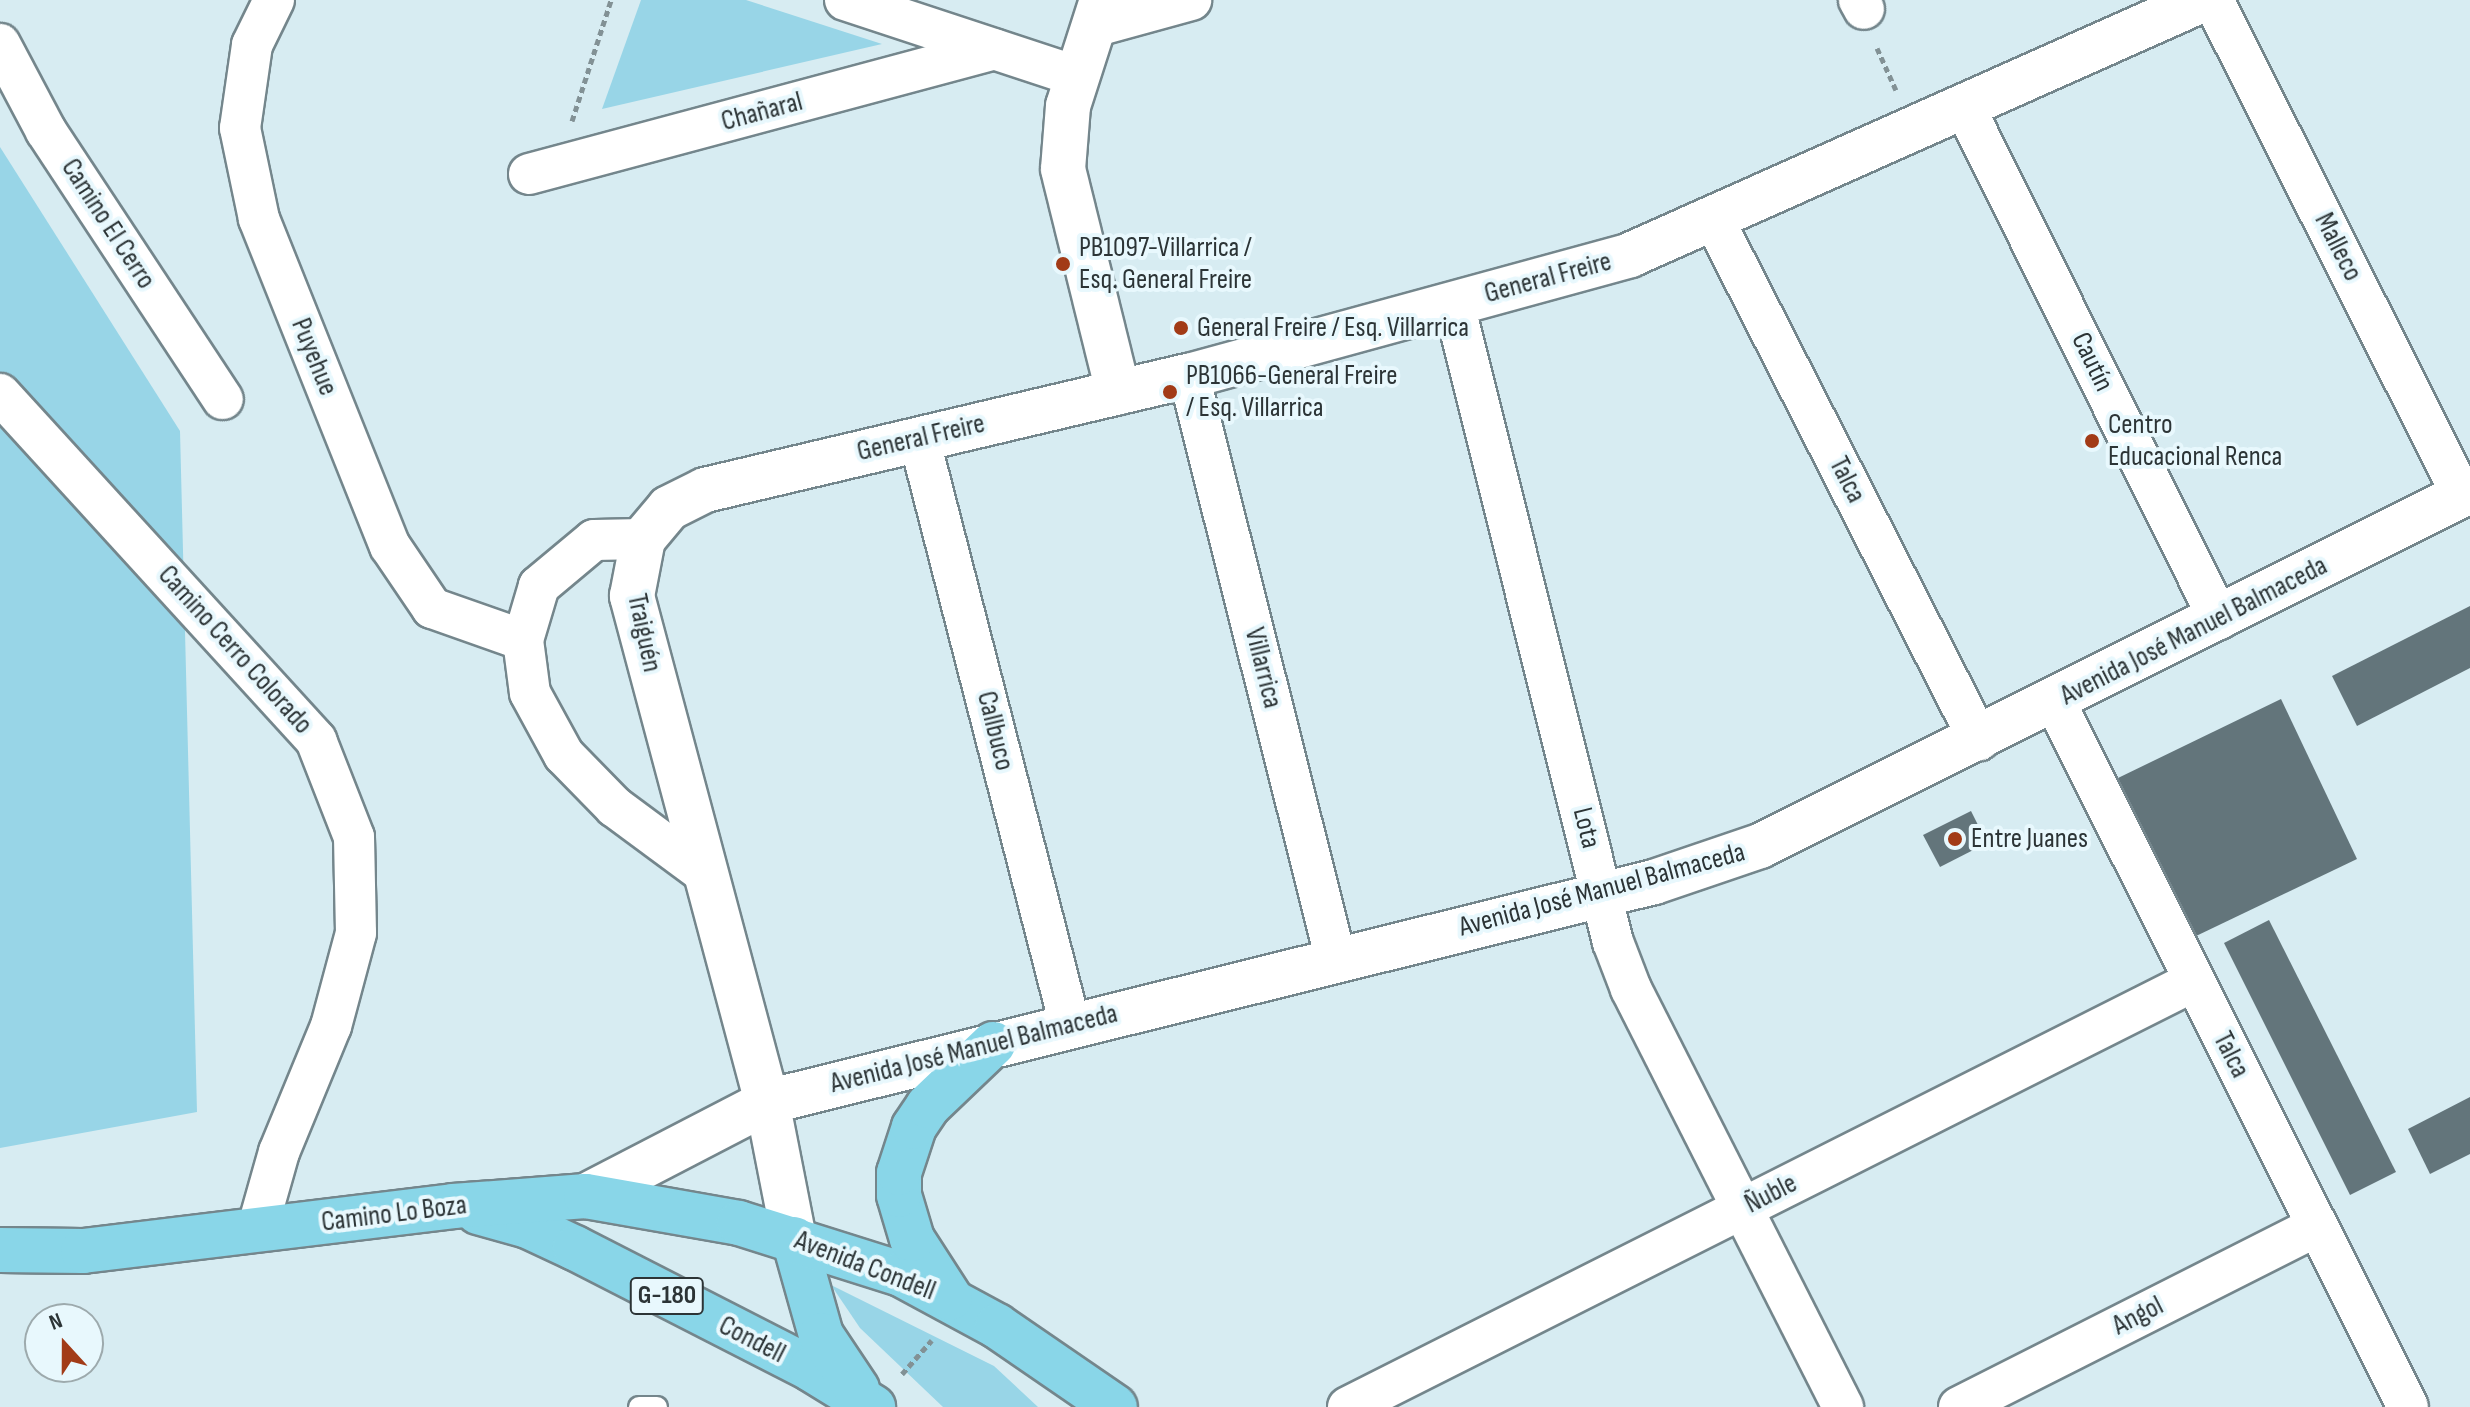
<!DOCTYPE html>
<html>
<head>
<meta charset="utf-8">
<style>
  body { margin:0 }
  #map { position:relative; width:2470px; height:1407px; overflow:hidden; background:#d7ecf2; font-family:"Sofia Sans Condensed",sans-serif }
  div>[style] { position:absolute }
  .green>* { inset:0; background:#98d5e7 }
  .building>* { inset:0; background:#63757b }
  .path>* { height:5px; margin-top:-2.5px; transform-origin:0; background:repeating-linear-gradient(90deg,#829195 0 6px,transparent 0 10px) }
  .roads { filter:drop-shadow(2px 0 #74868c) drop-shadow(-2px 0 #74868c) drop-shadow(0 2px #74868c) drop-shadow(0 -2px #74868c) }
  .lane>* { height:20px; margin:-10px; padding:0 10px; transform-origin:10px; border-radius:10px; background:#fff }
  .street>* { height:40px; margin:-20px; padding:0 20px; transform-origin:20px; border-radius:20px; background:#fff }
  .secondary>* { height:44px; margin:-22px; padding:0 22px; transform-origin:22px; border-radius:22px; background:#fff }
  .primary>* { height:44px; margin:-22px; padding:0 22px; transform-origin:22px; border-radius:22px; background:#89d6e8 }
  .dots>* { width:22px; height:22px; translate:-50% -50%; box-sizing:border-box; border:4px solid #e8f8fd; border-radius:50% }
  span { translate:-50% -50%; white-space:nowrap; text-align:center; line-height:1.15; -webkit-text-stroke:8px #e8f8fd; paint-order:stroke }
  .shield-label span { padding:2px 6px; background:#e8f8fd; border:2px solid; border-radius:6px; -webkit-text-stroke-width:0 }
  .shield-label { font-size:26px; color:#2c3436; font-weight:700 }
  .street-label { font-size:28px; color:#2c3436 }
  .poi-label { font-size:28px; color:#2c3436 }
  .left { translate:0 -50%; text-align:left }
  .north { position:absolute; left:24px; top:1303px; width:80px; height:80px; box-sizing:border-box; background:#e8f8fd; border:2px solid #9daaad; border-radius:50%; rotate:339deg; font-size:22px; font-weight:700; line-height:32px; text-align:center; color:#2c3436 }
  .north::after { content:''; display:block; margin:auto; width:28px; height:36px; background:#a23b17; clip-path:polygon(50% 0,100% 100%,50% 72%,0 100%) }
</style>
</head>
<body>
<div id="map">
  <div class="green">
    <div style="clip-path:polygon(641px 0,746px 0,882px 44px,602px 109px)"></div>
    <div style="clip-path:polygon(0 147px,180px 431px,197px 1112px,0 1148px)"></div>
    <div style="clip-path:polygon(831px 1285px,994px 1366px,1038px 1407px,943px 1407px,860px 1328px)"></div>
  </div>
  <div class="building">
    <div style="clip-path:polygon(2470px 606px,2470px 668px,2357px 726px,2332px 676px)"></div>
    <div style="clip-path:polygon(2281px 699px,2357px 859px,2194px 937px,2118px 778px)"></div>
    <div style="clip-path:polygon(1971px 811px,1987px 843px,1940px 867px,1923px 835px)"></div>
    <div style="clip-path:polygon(2269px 920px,2396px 1172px,2350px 1195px,2224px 943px)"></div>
    <div style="clip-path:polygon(2470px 1097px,2470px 1154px,2430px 1174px,2408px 1129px)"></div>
  </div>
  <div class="path">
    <div style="left:1877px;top:48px;width:46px;rotate:65.7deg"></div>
    <div style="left:572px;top:121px;width:127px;rotate:-72.1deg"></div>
    <div style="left:902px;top:1374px;width:45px;rotate:-48.6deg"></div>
  </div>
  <div class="roads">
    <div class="lane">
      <div style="left:639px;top:1407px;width:18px"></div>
    </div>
    <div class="street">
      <div style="left:274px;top:0;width:50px;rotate:116.1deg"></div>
      <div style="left:252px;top:45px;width:84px;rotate:98.2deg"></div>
      <div style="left:240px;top:128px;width:93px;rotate:78.2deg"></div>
      <div style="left:259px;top:219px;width:352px;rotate:68.2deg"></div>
      <div style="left:390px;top:546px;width:75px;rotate:55.9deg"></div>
      <div style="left:432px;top:608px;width:96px;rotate:19.4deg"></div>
      <div style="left:845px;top:0;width:243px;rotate:18.2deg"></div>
      <div style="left:1859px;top:0;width:10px;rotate:61deg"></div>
      <div style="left:2213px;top:0;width:554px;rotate:63.3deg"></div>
      <div style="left:1093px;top:27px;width:102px;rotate:-15.4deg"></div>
      <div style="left:0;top:44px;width:98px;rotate:62.1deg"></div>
      <div style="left:46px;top:131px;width:321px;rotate:56.6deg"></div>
      <div style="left:1964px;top:106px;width:573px;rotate:63.57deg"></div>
      <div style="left:529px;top:174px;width:482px;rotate:-15deg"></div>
      <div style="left:1714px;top:220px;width:584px;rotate:63deg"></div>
      <div style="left:1454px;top:304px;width:658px;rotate:76.01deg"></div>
      <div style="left:1613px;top:942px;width:50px;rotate:69deg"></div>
      <div style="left:1631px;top:989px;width:469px;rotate:63.1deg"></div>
      <div style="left:1189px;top:376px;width:602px;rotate:75.87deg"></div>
      <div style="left:0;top:394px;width:469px;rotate:47.6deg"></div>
      <div style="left:316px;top:740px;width:104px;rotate:68.6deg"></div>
      <div style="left:354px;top:837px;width:96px;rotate:88.8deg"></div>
      <div style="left:356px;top:933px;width:96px;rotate:105deg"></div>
      <div style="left:331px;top:1026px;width:136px;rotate:112.4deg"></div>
      <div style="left:279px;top:1152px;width:81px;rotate:105.8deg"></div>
      <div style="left:919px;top:438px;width:606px;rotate:75.57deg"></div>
      <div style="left:643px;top:539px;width:49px;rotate:178.8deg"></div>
      <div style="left:594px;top:540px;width:72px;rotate:140.1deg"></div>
      <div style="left:539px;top:586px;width:56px;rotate:106.5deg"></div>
      <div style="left:523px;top:640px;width:53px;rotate:82.5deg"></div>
      <div style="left:530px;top:693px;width:71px;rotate:61.3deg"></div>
      <div style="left:564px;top:755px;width:73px;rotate:45.6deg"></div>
      <div style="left:615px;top:807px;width:114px;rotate:36.5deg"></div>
      <div style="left:2055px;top:702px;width:788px;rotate:63.4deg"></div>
      <div style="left:1348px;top:1407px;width:947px;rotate:-26.73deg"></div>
      <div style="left:1959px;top:1407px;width:401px;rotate:-26.8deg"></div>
    </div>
    <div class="secondary">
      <div style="left:1102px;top:0;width:111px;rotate:107.8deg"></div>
      <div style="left:1068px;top:106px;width:63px;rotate:94.5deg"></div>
      <div style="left:1063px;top:169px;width:230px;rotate:76.1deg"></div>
      <div style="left:586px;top:1196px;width:204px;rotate:-27.4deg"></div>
      <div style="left:767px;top:1102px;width:914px;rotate:-13.93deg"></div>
      <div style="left:1654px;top:882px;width:112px;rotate:-18.8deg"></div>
      <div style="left:1760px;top:846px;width:794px;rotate:-26.57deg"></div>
      <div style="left:794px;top:1239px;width:140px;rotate:-101.1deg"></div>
      <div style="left:767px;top:1102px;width:524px;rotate:-104.94deg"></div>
      <div style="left:632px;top:596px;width:58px;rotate:-79.1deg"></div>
      <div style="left:643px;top:539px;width:40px;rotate:-50deg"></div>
      <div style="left:669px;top:508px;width:40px;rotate:-26.6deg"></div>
      <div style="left:705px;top:490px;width:497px;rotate:-13.3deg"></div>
      <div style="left:1189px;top:376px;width:457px;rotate:-15.3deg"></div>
      <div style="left:1630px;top:255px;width:626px;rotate:-24.03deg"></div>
    </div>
    <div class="primary">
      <div style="left:478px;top:1212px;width:52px;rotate:15.6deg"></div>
      <div style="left:528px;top:1226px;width:52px;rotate:25.1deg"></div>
      <div style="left:575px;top:1248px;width:265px;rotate:27.1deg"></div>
      <div style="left:811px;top:1369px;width:73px;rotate:31.5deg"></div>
      <div style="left:794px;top:1239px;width:100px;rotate:74.3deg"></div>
      <div style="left:821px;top:1335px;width:65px;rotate:56.3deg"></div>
      <div style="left:0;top:1250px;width:83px;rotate:0.7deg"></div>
      <div style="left:83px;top:1251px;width:373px;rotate:-6.9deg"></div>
      <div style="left:453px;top:1206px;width:133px;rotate:-4.3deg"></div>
      <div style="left:586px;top:1196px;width:155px;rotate:10deg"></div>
      <div style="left:739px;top:1223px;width:170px;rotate:17.5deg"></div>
      <div style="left:901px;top:1274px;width:109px;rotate:28.4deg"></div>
      <div style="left:997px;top:1326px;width:143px;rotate:34.5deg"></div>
      <div style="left:950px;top:1298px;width:70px;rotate:-122.8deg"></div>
      <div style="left:912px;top:1239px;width:46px;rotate:-106.5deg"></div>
      <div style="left:899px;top:1195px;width:22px;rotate:-90deg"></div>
      <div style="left:899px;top:1173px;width:48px;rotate:-71.9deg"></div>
      <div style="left:914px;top:1127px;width:25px;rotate:-56deg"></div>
      <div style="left:928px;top:1106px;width:90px;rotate:-43.6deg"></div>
    </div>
  </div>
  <div class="dots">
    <div style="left:1063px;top:264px;background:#a23b17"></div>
    <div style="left:1181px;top:328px;background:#a23b17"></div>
    <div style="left:1170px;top:392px;background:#a23b17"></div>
    <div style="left:2092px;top:441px;background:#a23b17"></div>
    <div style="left:1955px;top:839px;background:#a23b17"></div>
  </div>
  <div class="shield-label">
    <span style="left:667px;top:1296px">G-180</span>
  </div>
  <div class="street-label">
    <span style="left:762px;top:112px;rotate:-15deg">Chañaral</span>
    <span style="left:108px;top:224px;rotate:57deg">Camino El Cerro</span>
    <span style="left:2338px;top:247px;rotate:63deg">Malleco</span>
    <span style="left:1548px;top:278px;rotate:-15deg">General Freire</span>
    <span style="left:314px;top:357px;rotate:68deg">Puyehue</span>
    <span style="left:2092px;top:362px;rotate:64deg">Cautín</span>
    <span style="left:921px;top:438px;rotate:-13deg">General Freire</span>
    <span style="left:1847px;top:480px;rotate:63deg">Talca</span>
    <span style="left:2194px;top:631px;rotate:-27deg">Avenida José Manuel Balmaceda</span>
    <span style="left:644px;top:633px;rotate:78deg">Traiguén</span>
    <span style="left:235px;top:650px;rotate:48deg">Camino Cerro Colorado</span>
    <span style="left:1263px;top:668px;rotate:76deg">Villarrica</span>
    <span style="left:995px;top:731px;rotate:76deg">Callbuco</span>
    <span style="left:1586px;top:828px;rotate:76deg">Lota</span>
    <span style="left:1602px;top:890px;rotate:-15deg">Avenida José Manuel Balmaceda</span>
    <span style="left:974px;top:1049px;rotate:-14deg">Avenida José Manuel Balmaceda</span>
    <span style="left:2231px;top:1055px;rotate:63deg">Talca</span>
    <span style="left:1771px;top:1194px;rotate:-27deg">Ñuble</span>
    <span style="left:394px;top:1214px;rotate:-7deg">Camino Lo Boza</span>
    <span style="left:865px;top:1266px;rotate:21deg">Avenida Condell</span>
    <span style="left:2138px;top:1316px;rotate:-27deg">Angol</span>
    <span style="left:752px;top:1340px;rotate:27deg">Condell</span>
  </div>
  <div class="poi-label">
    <span class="left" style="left:1079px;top:264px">PB1097-Villarrica /<br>Esq. General Freire</span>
    <span class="left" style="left:1197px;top:328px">General Freire / Esq. Villarrica</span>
    <span class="left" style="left:1186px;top:392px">PB1066-General Freire<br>/ Esq. Villarrica</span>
    <span class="left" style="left:2108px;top:441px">Centro<br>Educacional Renca</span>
    <span class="left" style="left:1971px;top:839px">Entre Juanes</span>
  </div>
  <div class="north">N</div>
</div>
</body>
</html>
